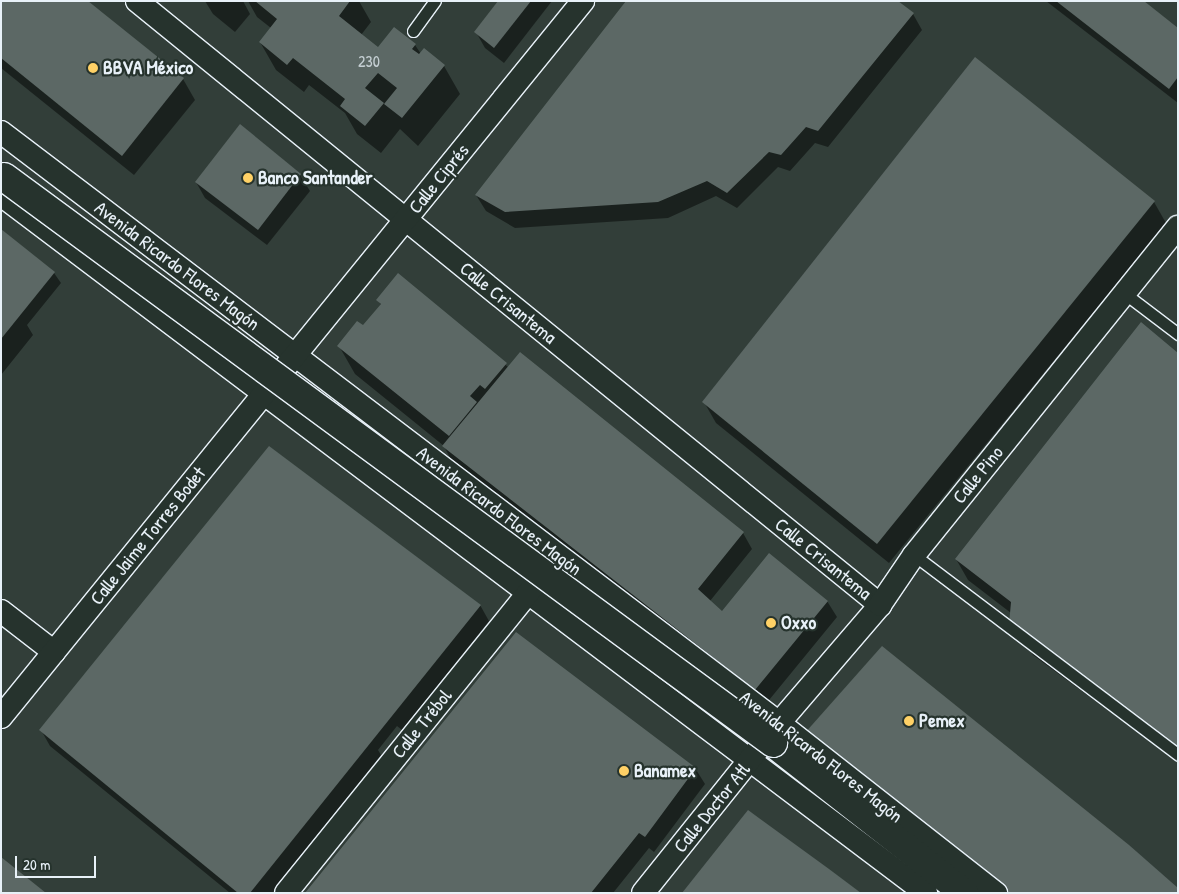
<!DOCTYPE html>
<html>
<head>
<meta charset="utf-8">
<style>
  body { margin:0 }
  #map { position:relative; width:1179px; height:894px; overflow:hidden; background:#323e39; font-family:"Patrick Hand",sans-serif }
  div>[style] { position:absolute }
  .shadow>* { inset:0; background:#0007 }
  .building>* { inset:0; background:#5c6865 }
  .roads { filter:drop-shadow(1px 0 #e8f1f8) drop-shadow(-1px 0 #e8f1f8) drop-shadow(0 1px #e8f1f8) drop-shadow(0 -1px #e8f1f8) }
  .lane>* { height:11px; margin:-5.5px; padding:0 5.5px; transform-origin:5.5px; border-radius:5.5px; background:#26332d }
  .street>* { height:22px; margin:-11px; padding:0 11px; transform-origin:11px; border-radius:11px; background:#26332d }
  .secondary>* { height:28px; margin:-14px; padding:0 14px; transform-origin:14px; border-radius:14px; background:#26332d }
  .bridges { filter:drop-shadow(1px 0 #e8f1f8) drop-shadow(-1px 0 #e8f1f8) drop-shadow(0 1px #e8f1f8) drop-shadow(0 -1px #e8f1f8) }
  .secondary-bridge>* { height:28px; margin:-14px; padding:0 14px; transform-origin:14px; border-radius:14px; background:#26332d }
  .dots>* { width:14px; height:14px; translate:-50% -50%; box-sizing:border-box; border:2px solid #26332d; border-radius:50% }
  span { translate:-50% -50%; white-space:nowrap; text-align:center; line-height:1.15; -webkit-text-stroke:4.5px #26332d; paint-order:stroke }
  .number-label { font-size:16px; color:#c5cfd3 }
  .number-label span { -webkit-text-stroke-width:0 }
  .poi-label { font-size:19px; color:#e8f1f8; font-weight:700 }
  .left { translate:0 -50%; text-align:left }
  .street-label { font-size:19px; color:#e8f1f8 }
  .frame { position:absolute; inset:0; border:2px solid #e8f1f8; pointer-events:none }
  .scale { position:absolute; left:15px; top:856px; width:81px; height:22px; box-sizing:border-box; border:2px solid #e8f1f8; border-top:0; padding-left:6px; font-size:15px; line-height:18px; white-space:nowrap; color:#e8f1f8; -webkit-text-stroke:4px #26332d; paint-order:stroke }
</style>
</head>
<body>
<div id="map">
  <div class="shadow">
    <div style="clip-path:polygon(4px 1px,86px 1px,183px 79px,195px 100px,134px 175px,1px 68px,1px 5px)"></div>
    <div style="clip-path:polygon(205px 1px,243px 1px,250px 14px,235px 32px,213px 14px)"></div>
    <div style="clip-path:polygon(248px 1px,359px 1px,371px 22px,361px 35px,378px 49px,415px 45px,421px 54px,444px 66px,460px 94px,418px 146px,400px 129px,381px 153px,357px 134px,345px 113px,309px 85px,304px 92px,276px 70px,260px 42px,271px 28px,257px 17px)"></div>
    <div style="clip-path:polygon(500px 1px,552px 1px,504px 63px,485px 48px,476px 32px)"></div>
    <div style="clip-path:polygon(1046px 1px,1142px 1px,1178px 29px,1178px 103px)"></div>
    <div style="clip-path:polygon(913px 14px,922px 30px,828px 147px,815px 143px,790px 171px,778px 167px,737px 208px,716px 196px,668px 218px,515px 228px,486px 211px,476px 195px)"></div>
    <div style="clip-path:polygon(975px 59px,1154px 202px,1166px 223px,889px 563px,716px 423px,704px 402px)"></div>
    <div style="clip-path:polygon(240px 126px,300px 175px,310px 191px,267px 245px,205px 198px,196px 182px)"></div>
    <div style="clip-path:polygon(1px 231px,54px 273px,61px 283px,27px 325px,33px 335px,1px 375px)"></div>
    <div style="clip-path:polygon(398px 275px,508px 367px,743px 533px,752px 549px,710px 601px,722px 613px,827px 601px,837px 617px,765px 705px,452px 462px,444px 446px,355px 374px,339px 346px,364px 327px,381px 305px,378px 300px)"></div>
    <div style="clip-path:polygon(1178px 354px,1178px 762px,1033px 655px,1010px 624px,1011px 613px,968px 580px,956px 559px)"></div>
    <div style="clip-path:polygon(480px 605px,489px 621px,402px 730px,397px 726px,378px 750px,381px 755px,272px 893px,230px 893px,50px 746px,41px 730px)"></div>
    <div style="clip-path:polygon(695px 768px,705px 784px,654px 852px,649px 848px,613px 893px,307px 893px)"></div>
  </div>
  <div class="building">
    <div style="clip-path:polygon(2px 1px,88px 1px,184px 78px,122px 156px,1px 58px)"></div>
    <div style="clip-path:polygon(255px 1px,350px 1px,339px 16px,378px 47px,394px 27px,416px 44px,412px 49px,419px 54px,424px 48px,445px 65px,402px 118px,384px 104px,397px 88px,378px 73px,365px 88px,384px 103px,365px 126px,340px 106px,345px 99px,293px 58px,287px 65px,259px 42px,277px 19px)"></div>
    <div style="clip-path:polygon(498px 1px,531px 1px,494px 48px,474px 32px)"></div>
    <div style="clip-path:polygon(626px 1px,898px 1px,914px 13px,818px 131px,806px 127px,781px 155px,769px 152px,727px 193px,707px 181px,658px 202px,505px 212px,475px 195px)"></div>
    <div style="clip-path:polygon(1056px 1px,1144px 1px,1178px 28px,1178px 77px,1169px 89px)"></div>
    <div style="clip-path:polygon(975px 57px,1155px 201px,877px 544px,702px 402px)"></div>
    <div style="clip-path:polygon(240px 124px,301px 174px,258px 230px,195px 182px)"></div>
    <div style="clip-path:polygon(1px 229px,55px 272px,1px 339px)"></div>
    <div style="clip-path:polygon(398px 273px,507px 363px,485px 389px,480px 385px,470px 396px,477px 402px,449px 436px,337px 346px,357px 321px,363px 325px,381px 304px,376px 300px)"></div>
    <div style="clip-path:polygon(1141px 322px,1178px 353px,1178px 751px,1009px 624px,1011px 602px,955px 559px)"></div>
    <div style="clip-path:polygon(520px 352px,744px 532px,698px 589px,722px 611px,769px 553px,828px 601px,755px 690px,442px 446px)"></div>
    <div style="clip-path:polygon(269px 446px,481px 605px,250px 893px,238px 893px,39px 730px)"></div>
    <div style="clip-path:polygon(516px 632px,696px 768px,645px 837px,639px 833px,591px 893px,305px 893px)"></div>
    <div style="clip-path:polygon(882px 646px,1129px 845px,1178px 888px,1178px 893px,1008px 893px,804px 734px)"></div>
    <div style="clip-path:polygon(748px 810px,829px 869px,861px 893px,682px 893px)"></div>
    <div style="clip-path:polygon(1px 857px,46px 893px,1px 893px)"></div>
  </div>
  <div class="roads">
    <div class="lane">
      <div style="left:413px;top:31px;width:37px;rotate:-54deg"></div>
      <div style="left:1124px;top:293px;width:68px;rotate:37.2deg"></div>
      <div style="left:914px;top:555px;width:331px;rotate:37.1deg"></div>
    </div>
    <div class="street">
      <div style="left:137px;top:1px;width:958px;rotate:39.11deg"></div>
      <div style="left:1px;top:132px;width:977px;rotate:37.22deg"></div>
      <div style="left:779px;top:723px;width:276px;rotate:38.1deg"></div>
      <div style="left:1px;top:195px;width:1159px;rotate:37.04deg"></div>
      <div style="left:1px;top:611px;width:67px;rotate:37.7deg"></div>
      <div style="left:1px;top:717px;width:923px;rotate:-50.89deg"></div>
      <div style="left:286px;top:893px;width:400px;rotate:-51.1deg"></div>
      <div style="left:643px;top:893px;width:218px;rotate:-51.3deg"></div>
      <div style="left:779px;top:723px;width:155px;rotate:-49.4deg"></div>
      <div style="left:880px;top:605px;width:60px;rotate:-55.8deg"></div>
      <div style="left:914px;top:555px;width:421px;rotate:-51.2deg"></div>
    </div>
    <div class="secondary">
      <div style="left:773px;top:743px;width:243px;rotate:38.1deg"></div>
    </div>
  </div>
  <div class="bridges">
    <div class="secondary-bridge">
      <div style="left:4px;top:177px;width:955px;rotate:36.35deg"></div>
    </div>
  </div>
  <div class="dots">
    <div style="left:93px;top:68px;background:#ffd166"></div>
    <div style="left:248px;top:178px;background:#ffd166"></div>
    <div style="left:771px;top:623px;background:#ffd166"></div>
    <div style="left:909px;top:721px;background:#ffd166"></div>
    <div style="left:624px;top:771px;background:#ffd166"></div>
  </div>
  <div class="number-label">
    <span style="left:369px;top:61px">230</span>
  </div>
  <div class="poi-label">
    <span class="left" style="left:103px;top:68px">BBVA México</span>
    <span class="left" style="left:258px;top:178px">Banco Santander</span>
    <span class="left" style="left:781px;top:623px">Oxxo</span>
    <span class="left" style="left:919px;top:721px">Pemex</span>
    <span class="left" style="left:634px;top:771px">Banamex</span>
  </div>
  <div class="street-label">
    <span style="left:439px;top:179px;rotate:-51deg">Calle Ciprés</span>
    <span style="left:177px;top:266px;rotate:37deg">Avenida Ricardo Flores Magón</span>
    <span style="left:508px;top:303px;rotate:39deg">Calle Crisantema</span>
    <span style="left:978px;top:475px;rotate:-51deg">Calle Pino</span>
    <span style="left:499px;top:511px;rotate:37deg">Avenida Ricardo Flores Magón</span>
    <span style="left:148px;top:536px;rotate:-51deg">Calle Jaime Torres Bodet</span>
    <span style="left:823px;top:559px;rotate:39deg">Calle Crisantema</span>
    <span style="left:422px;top:724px;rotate:-51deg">Calle Trébol</span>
    <span style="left:821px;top:757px;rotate:38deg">Avenida Ricardo Flores Magón</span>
    <span style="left:712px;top:808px;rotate:-51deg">Calle Doctor Atl</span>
  </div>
  <div class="frame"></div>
  <div class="scale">20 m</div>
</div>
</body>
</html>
